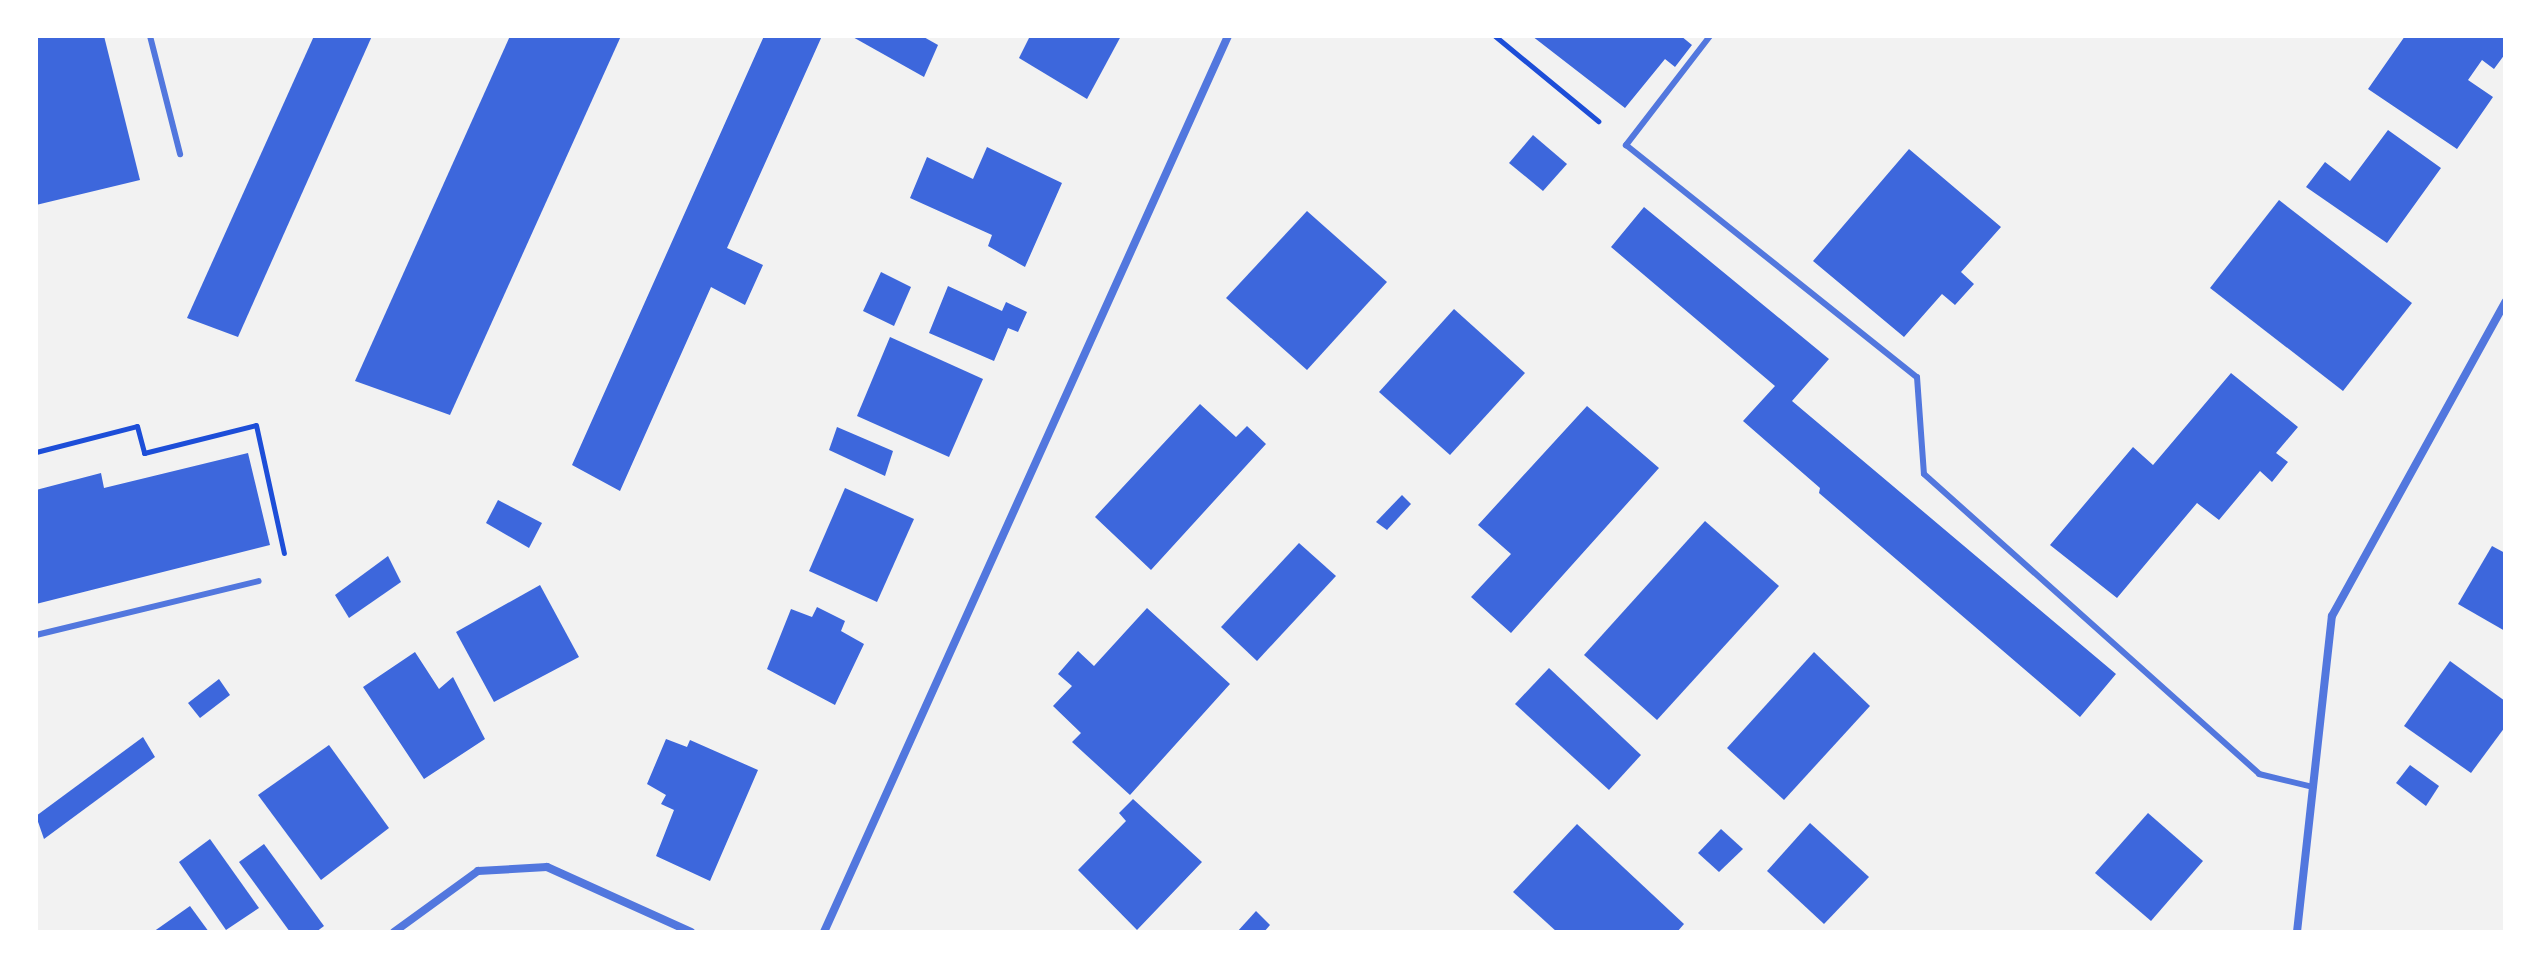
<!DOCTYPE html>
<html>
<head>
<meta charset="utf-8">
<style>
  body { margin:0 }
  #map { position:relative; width:2541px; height:968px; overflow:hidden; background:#f2f2f2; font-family:"Nunito Sans",sans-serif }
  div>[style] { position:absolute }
  .building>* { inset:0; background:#3d67dc }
  .path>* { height:5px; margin:-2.5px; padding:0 2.5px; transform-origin:2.5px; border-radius:2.5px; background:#1d4ed8 }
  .service>* { height:6px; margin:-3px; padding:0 3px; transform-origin:3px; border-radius:3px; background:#5277de }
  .minor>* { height:8px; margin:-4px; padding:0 4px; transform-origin:4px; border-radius:4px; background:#5277de }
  span { translate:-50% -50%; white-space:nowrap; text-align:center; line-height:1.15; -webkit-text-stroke:7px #fff; paint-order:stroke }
  .frame { position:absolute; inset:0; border:38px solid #fff; pointer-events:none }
</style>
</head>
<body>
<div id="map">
  <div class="building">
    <div style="clip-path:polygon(36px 36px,104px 36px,140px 180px,36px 205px)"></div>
    <div style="clip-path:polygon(314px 36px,372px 36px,238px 337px,187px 318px)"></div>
    <div style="clip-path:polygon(510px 36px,621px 36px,450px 415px,355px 381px)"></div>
    <div style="clip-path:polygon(764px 36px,822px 36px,727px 248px,763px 265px,745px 305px,711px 287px,620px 491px,572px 465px)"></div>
    <div style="clip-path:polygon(851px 36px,922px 36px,938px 45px,924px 77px)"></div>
    <div style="clip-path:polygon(1030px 36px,1121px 36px,1087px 99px,1019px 58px)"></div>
    <div style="clip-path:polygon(1532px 36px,1681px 36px,1692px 45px,1675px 67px,1665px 59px,1625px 108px)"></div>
    <div style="clip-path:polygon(2405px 36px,2505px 36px,2505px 54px,2494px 69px,2482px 60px,2468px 80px,2493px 97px,2457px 149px,2368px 89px)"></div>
    <div style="clip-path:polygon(2388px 130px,2441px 168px,2387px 243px,2306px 187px,2325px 162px,2350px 181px)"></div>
    <div style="clip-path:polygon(1533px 135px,1567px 164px,1543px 191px,1509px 163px)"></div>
    <div style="clip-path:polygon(987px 147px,1062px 183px,1025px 267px,988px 246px,992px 235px,910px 198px,927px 157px,973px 179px)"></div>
    <div style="clip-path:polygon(1909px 149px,2001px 227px,1961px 272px,1974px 284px,1955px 305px,1942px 294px,1904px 337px,1813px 261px)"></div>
    <div style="clip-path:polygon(2279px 200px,2412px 303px,2343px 391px,2210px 288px)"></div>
    <div style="clip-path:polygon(1644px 207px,1829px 359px,1792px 401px,2116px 674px,2080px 717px,1819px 493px,1820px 488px,1743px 421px,1775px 386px,1611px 247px)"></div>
    <div style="clip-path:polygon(1307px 211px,1387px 282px,1307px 370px,1226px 298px)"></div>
    <div style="clip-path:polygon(881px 272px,911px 287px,894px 326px,863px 311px)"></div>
    <div style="clip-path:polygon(948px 286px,1002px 311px,1006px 302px,1027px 312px,1018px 332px,1008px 328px,994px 361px,929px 333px)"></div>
    <div style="clip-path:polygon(1454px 309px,1525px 373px,1450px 455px,1379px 392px)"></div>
    <div style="clip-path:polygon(890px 337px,983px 379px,949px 457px,857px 416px)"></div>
    <div style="clip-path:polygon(2231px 373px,2298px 427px,2276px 453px,2288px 462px,2272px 482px,2260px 471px,2219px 520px,2197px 503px,2117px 598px,2050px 545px,2133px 447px,2153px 465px)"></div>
    <div style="clip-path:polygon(1200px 404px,1236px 437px,1247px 426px,1266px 444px,1151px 570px,1095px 517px)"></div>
    <div style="clip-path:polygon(1587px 406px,1659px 468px,1511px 633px,1471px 597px,1511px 554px,1478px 525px)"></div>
    <div style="clip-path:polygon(837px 427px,893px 451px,885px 476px,829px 450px)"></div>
    <div style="clip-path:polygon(248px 453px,270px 545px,36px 604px,36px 490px,101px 473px,104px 488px)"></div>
    <div style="clip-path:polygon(845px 488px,914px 519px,877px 602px,809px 571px)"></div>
    <div style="clip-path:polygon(1402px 495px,1411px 504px,1387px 530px,1376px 522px)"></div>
    <div style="clip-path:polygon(498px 500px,542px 523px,529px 548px,486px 523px)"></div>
    <div style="clip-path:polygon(1705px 521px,1779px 586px,1657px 720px,1584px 655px)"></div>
    <div style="clip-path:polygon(1299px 543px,1336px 576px,1257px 661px,1221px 627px)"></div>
    <div style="clip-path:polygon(2492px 546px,2505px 553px,2505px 631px,2458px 604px)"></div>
    <div style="clip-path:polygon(388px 556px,401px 582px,349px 618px,335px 595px)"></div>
    <div style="clip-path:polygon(540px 585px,579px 657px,494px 702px,456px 632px)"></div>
    <div style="clip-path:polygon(817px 607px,845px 621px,841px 631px,864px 644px,835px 705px,767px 669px,791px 609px,812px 617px)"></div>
    <div style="clip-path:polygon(1147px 608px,1230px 684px,1130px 795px,1072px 742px,1081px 733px,1053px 706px,1072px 686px,1058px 674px,1078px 651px,1094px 666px)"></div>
    <div style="clip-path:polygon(415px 652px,439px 689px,453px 677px,485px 739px,424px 779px,363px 687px)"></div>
    <div style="clip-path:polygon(1814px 652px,1870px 706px,1784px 800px,1727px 748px)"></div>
    <div style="clip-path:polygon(2450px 661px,2505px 701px,2505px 727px,2471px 773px,2404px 726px)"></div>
    <div style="clip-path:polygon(1549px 668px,1641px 755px,1609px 790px,1515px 704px)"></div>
    <div style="clip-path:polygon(219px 679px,230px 695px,200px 718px,188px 703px)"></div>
    <div style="clip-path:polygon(143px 737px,155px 757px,44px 839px,36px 816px)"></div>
    <div style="clip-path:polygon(666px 739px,687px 747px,690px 740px,758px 770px,710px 881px,656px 856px,674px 810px,661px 804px,666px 795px,647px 784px)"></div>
    <div style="clip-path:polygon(329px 745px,389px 828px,321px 880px,258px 795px)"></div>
    <div style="clip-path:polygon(2410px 765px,2439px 786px,2426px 806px,2396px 783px)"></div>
    <div style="clip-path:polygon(1133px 799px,1202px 862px,1137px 930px,1078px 870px,1126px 821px,1119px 813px)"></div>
    <div style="clip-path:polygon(2148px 813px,2203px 861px,2151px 921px,2095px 873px)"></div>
    <div style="clip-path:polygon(1810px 823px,1869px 877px,1824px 924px,1767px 871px)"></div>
    <div style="clip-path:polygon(1577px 824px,1684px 924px,1677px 932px,1557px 932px,1513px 892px)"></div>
    <div style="clip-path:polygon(1721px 829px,1743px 849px,1719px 872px,1698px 853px)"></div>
    <div style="clip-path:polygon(210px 839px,259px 908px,226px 930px,179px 862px)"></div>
    <div style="clip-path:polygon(264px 844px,324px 926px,316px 932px,290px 932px,239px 862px)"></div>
    <div style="clip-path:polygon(190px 906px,209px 932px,153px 932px)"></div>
    <div style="clip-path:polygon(1256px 911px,1270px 925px,1264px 932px,1237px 932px)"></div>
  </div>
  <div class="path">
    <div style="left:1495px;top:36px;width:134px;rotate:39.5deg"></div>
    <div style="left:36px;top:452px;width:104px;rotate:-14.4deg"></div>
    <div style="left:137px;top:426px;width:28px;rotate:75deg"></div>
    <div style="left:144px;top:453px;width:115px;rotate:-14deg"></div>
    <div style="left:256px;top:425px;width:131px;rotate:77.7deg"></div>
  </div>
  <div class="service">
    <div style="left:150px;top:36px;width:122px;rotate:75.7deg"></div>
    <div style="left:1710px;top:36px;width:138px;rotate:127.6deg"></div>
    <div style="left:1626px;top:145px;width:372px;rotate:38.6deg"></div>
    <div style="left:1917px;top:377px;width:97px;rotate:85.9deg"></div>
    <div style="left:1924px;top:474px;width:450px;rotate:41.8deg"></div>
    <div style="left:2259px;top:774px;width:56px;rotate:13.5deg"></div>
    <div style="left:36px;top:635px;width:229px;rotate:-13.6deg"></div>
  </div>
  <div class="minor">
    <div style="left:394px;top:932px;width:104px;rotate:-36deg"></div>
    <div style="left:478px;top:871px;width:69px;rotate:-3.3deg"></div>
    <div style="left:547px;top:867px;width:158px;rotate:24.3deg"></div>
    <div style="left:824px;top:932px;width:983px;rotate:-65.73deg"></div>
    <div style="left:2297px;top:932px;width:318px;rotate:-83.7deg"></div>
    <div style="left:2332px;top:616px;width:359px;rotate:-61.1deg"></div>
  </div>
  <div class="frame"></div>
</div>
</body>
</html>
